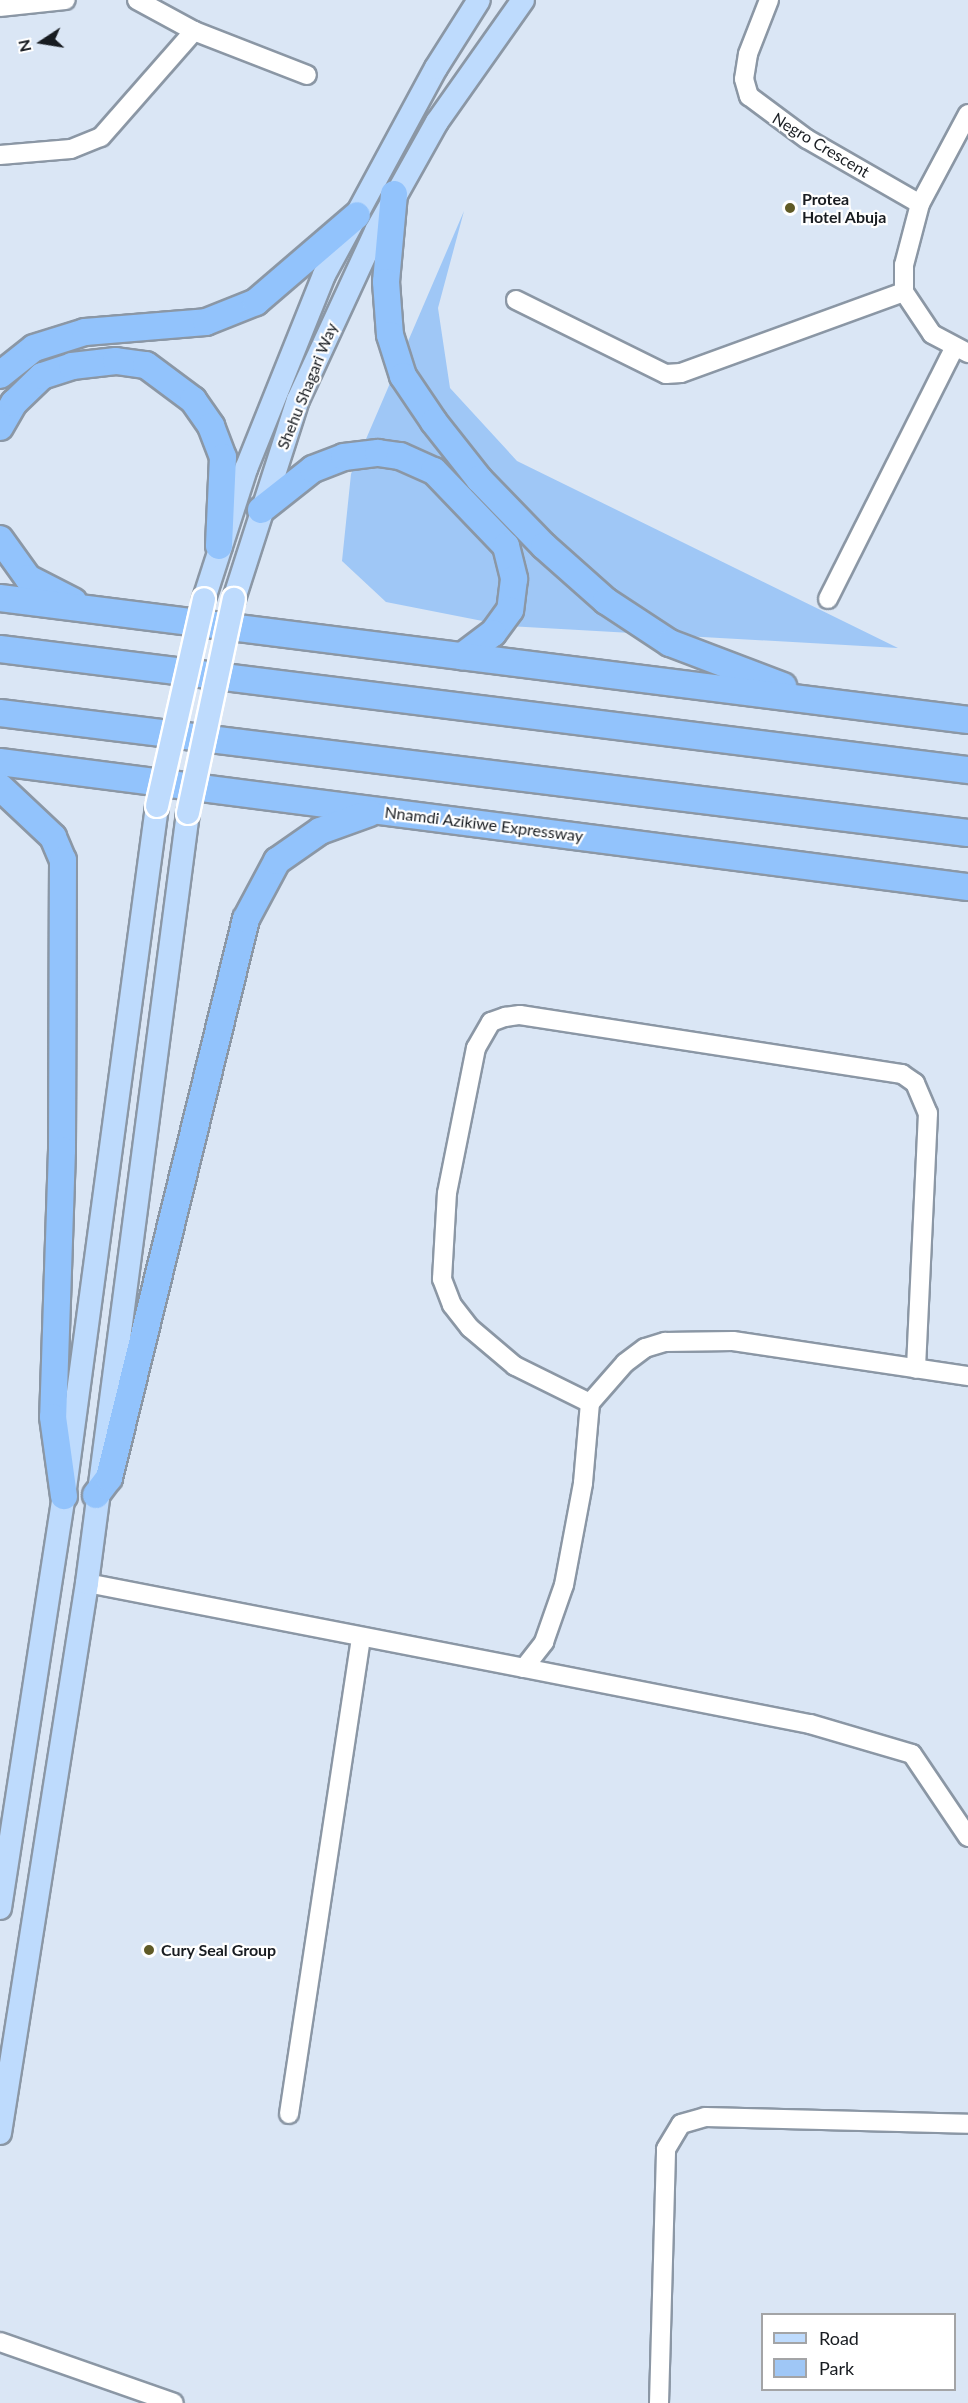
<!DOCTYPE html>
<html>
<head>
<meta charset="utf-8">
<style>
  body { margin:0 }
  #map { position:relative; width:968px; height:2403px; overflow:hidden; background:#dae6f5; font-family:Lato,sans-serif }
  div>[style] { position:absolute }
  .green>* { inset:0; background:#9fc7f6 }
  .roads { filter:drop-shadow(2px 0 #8b97a5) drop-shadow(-2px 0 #8b97a5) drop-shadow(0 2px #8b97a5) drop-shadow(0 -2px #8b97a5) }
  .minor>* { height:18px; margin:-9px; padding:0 9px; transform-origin:9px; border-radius:9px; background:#fff }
  .major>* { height:22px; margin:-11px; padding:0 11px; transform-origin:11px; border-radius:11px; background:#bedbfd }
  .highway>* { height:26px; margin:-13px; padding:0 13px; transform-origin:13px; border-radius:13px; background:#92c3fc }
  .bridges { filter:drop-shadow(2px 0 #fff) drop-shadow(-2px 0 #fff) drop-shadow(0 2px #fff) drop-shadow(0 -2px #fff) }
  .major-bridge>* { height:22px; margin:-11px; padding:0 11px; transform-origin:11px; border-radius:11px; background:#bedbfd }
  .dots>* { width:16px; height:16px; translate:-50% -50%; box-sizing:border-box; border:3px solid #fff; border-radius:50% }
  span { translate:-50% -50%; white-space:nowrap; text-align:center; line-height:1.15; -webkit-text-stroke:4.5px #fff; paint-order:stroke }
  .street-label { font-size:16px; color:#181c21 }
  .poi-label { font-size:16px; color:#181c21; font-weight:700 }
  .left { translate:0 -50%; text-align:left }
  .legend { position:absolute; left:761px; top:2313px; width:195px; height:78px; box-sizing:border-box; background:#fff; border:2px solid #a3a4a6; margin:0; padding:8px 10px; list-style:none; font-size:18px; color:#181c21 }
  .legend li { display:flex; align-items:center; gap:12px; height:30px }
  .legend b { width:30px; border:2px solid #a3a4a6 }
  .north { position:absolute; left:12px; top:12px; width:60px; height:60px; -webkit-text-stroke:4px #fff; paint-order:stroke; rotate:258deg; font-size:16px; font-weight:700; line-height:24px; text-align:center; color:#181c21 }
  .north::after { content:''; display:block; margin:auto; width:21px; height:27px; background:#181c21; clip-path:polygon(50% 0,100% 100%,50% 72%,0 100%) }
</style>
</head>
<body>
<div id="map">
  <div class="green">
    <div style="clip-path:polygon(464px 211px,438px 308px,450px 388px,517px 461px,898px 648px,508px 626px,386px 602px,342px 561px,351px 474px)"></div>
  </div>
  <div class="roads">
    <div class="minor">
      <div style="left:137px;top:0;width:65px;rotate:28.5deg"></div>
      <div style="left:194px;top:31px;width:121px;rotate:21.3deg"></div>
      <div style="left:769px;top:0;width:58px;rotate:111.3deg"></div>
      <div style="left:748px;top:54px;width:25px;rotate:99deg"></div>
      <div style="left:744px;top:79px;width:18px;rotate:74deg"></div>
      <div style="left:749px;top:96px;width:72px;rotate:36.6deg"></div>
      <div style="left:807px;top:139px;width:130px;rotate:29.9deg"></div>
      <div style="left:0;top:7px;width:66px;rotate:-6.1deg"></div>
      <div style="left:968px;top:114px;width:102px;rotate:118.1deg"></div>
      <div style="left:920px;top:204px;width:63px;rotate:104.7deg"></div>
      <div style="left:904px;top:265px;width:27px;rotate:90deg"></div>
      <div style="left:904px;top:292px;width:50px;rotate:56.3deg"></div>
      <div style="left:932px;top:334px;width:41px;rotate:27.8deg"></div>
      <div style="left:0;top:155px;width:71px;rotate:-4.8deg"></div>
      <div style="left:71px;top:149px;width:32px;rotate:-22deg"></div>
      <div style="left:101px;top:137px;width:141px;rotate:-48.7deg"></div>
      <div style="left:516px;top:300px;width:167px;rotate:26.3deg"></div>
      <div style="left:666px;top:374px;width:15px;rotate:-4deg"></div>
      <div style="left:681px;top:373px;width:237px;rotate:-20deg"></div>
      <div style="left:828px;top:599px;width:282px;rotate:-63.3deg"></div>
      <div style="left:590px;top:1403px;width:84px;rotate:-153.7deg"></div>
      <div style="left:515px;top:1366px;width:59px;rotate:-139.8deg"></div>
      <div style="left:470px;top:1328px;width:29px;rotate:-128deg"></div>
      <div style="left:452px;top:1305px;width:28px;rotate:-111deg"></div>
      <div style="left:442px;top:1279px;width:86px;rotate:-86.7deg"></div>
      <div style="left:447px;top:1193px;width:148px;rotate:-78.7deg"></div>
      <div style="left:476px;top:1048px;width:30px;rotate:-60deg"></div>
      <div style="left:491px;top:1022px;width:15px;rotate:-20deg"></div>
      <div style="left:505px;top:1017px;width:15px;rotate:-8deg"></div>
      <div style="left:520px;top:1015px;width:387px;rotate:8.8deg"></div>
      <div style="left:902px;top:1074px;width:16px;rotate:35deg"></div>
      <div style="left:915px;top:1083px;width:33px;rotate:67deg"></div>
      <div style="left:928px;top:1113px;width:256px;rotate:92.7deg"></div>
      <div style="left:87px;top:1583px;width:445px;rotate:11deg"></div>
      <div style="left:524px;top:1668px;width:33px;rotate:-52deg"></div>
      <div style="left:544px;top:1642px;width:60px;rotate:-70.7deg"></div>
      <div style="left:564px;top:1585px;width:104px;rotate:-79.4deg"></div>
      <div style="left:583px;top:1483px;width:80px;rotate:-85deg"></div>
      <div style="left:590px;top:1403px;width:53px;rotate:-48.8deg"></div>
      <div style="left:625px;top:1363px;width:25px;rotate:-37deg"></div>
      <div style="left:645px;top:1348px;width:21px;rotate:-17deg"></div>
      <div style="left:665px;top:1342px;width:68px;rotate:-0.8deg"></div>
      <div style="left:733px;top:1341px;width:238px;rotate:8.5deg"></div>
      <div style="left:524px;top:1668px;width:291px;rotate:11.1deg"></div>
      <div style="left:810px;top:1724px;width:106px;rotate:16.4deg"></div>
      <div style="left:912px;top:1754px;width:100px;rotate:56deg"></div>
      <div style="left:289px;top:2114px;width:482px;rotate:-81.4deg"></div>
      <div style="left:0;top:2342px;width:184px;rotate:19.3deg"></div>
      <div style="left:659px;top:2403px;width:254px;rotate:-88.4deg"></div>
      <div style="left:666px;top:2149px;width:29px;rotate:-59deg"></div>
      <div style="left:681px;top:2124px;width:25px;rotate:-16deg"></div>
      <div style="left:705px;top:2117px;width:263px;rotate:1.5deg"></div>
    </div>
    <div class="major">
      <div style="left:204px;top:599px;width:137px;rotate:-72.1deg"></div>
      <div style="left:246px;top:469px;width:209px;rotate:-68.1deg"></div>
      <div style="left:324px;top:275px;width:235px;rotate:-61.6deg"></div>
      <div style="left:436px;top:68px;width:80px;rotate:-57.7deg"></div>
      <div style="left:234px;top:599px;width:209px;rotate:-72.2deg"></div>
      <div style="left:298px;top:400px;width:186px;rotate:-65.2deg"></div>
      <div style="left:376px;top:231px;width:125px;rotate:-60.8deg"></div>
      <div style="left:437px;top:122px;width:149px;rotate:-54.8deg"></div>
      <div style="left:0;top:1908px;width:417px;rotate:-81.2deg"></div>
      <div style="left:64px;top:1496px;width:696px;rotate:-82.32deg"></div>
      <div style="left:0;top:2133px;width:557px;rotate:-81.01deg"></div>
      <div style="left:87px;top:1583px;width:777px;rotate:-82.53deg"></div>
    </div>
    <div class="highway">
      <div style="left:394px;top:194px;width:88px;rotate:95.2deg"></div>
      <div style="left:386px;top:282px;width:53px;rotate:85.7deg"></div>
      <div style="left:390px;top:335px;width:43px;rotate:72.4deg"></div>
      <div style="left:403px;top:376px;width:55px;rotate:56deg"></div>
      <div style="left:434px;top:422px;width:73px;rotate:51.7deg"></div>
      <div style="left:479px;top:479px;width:93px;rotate:45.9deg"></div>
      <div style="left:544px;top:546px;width:83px;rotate:41.6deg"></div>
      <div style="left:606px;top:601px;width:77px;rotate:33.3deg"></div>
      <div style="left:670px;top:643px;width:121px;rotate:20.8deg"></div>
      <div style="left:0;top:375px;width:43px;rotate:-38.5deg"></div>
      <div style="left:34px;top:348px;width:53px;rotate:-17.4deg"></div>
      <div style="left:85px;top:332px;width:121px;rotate:-4.7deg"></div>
      <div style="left:206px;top:322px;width:54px;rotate:-21.8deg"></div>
      <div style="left:256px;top:302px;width:133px;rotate:-40.7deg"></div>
      <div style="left:0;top:427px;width:28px;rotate:-60deg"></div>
      <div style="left:14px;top:403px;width:39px;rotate:-44deg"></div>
      <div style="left:42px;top:376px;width:32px;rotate:-18deg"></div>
      <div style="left:72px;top:366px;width:44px;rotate:-6.5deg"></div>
      <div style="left:116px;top:361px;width:30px;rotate:8deg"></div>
      <div style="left:146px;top:365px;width:59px;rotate:36.7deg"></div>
      <div style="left:193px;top:400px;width:32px;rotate:55deg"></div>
      <div style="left:211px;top:426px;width:33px;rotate:69deg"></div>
      <div style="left:223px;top:457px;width:89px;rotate:92.6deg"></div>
      <div style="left:261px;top:510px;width:66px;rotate:-38.3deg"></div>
      <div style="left:313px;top:469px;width:33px;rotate:-21deg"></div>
      <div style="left:344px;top:457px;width:34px;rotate:-7deg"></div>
      <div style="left:378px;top:453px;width:22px;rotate:8deg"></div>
      <div style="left:400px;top:456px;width:37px;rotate:24deg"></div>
      <div style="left:434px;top:471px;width:104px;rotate:46.2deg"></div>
      <div style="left:506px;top:546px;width:34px;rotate:76deg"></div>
      <div style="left:514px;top:579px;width:31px;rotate:97deg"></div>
      <div style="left:510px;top:610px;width:29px;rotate:126deg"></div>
      <div style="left:493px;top:633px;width:39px;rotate:143deg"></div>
      <div style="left:0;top:539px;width:48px;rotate:54.3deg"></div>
      <div style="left:28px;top:578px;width:51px;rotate:27.1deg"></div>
      <div style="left:0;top:598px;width:976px;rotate:7.18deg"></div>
      <div style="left:0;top:649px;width:976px;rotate:7.13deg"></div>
      <div style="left:0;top:713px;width:975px;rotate:7.07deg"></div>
      <div style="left:0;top:762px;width:976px;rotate:7.36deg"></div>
      <div style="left:0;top:787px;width:73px;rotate:43.3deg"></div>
      <div style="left:53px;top:837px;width:25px;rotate:67deg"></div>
      <div style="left:63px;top:860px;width:290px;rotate:90.2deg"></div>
      <div style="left:62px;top:1150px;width:267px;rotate:91.9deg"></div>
      <div style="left:53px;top:1417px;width:80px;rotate:82.1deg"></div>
      <div style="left:96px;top:1495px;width:21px;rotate:-53deg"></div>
      <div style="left:109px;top:1478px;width:576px;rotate:-76.23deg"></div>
      <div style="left:246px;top:919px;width:66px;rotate:-61.9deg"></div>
      <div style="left:277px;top:861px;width:52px;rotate:-34.9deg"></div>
      <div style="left:320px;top:831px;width:53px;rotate:-19.8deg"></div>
    </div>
  </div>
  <div class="bridges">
    <div class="major-bridge">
      <div style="left:157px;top:806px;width:212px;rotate:-77.2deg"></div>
      <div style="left:188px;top:813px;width:219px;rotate:-77.9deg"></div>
    </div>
  </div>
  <div class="dots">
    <div style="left:790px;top:208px;background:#5f5a26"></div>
    <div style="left:149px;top:1950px;background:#5f5a26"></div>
  </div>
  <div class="street-label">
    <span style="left:821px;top:145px;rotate:31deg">Negro Crescent</span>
    <span style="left:307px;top:386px;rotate:-68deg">Shehu Shagari Way</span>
    <span style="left:484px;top:824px;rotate:7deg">Nnamdi Azikiwe Expressway</span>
  </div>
  <div class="poi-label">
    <span class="left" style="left:802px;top:208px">Protea<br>Hotel Abuja</span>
    <span class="left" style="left:161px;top:1950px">Cury Seal Group</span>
  </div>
  <ul class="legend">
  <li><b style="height:8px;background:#bedbfd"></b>Road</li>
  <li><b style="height:16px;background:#9fc7f6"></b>Park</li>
  </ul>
  <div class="north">N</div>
</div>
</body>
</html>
